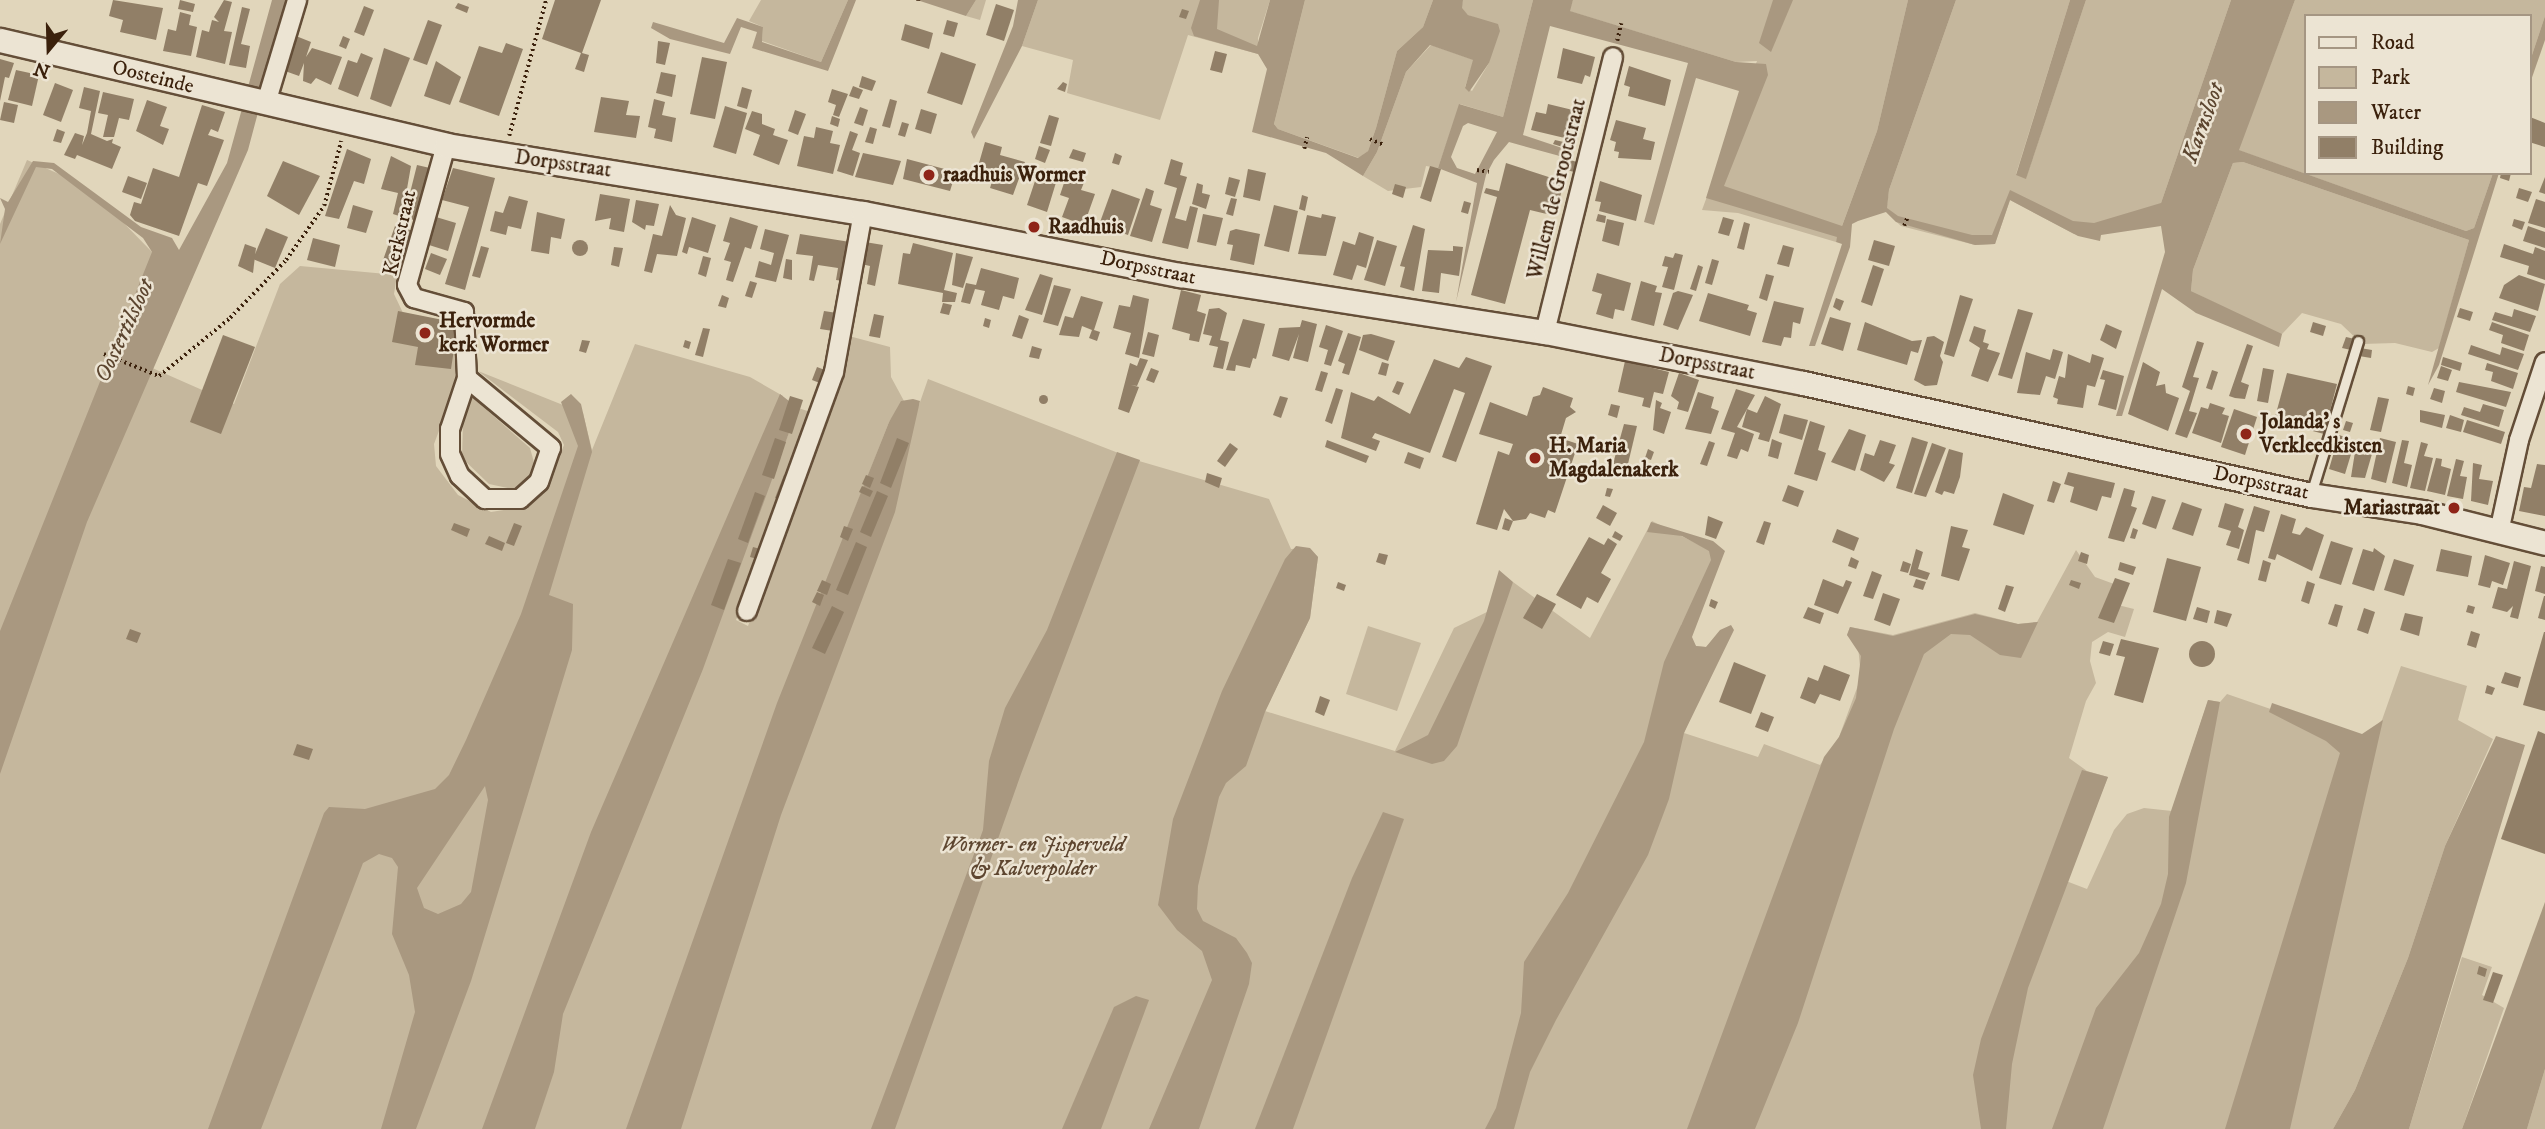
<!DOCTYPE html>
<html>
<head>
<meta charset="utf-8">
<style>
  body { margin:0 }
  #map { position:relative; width:2545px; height:1129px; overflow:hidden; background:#e1d6bb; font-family:"IM FELL DW Pica",serif }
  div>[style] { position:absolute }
  .green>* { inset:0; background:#c5b79d }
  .water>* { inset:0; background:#a99880 }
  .building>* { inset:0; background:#917f67 }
  .round { border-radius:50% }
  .path>* { height:3.5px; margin-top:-1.75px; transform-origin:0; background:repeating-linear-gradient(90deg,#3b210c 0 2px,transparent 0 5.5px) }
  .roads { filter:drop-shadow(2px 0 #644e38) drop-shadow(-2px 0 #644e38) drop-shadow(0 2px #644e38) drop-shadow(0 -2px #644e38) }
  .service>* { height:9px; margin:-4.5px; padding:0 4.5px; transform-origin:4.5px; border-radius:4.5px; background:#ece4d3 }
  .minor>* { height:18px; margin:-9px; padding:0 9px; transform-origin:9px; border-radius:9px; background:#ece4d3 }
  .tertiary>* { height:23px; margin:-11.5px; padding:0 11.5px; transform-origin:11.5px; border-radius:11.5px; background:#ece4d3 }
  .dots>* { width:19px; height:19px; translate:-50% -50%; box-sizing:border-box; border:4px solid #ece4d3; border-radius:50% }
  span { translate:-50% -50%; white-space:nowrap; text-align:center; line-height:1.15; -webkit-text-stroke:5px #ece4d3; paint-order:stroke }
  .street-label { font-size:21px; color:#3b210c }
  .poi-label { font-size:21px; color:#3b210c; font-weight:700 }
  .left { translate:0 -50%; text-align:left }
  .right { translate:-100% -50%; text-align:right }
  .park-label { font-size:21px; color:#5e4630; font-style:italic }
  .water-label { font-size:23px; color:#5c452f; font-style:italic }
  .legend { position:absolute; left:2304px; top:14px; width:228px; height:161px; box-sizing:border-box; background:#ece4d3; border:2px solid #a59683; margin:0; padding:9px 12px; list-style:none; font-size:21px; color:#3b210c }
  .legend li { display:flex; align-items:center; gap:14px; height:35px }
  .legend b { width:35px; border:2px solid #a59683 }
  .north { position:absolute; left:14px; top:14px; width:70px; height:70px; -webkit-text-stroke:5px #ece4d3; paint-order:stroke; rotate:199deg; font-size:19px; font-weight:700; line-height:28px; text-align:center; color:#3b210c }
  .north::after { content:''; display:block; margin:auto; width:24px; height:32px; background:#3b210c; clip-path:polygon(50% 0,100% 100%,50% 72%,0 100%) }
</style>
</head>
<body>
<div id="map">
  <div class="green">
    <div style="clip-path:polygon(761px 0,848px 0,821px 62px,762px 41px,763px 27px,749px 21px)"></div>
    <div style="clip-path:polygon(976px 0,986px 0,980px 20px,966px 16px)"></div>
    <div style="clip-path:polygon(1038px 0,1270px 0,1258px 38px,1258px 54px,1188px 35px,1160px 120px,1067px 93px,1073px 60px,1022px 46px)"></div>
    <div style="clip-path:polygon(1305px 0,1433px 0,1423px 27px,1397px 51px,1376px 128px,1368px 151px,1359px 158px,1278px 129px,1274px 124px)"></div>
    <div style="clip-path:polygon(1463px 0,1533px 0,1503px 117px,1460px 104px,1438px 168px,1426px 166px,1421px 187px,1388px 191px,1363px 176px,1377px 152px,1406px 72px,1431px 45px,1474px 60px,1465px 87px,1472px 91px,1489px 63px,1491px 24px,1468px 15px,1461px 8px)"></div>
    <div style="clip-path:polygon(1573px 0,1908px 0,1877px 131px,1836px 242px,1738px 213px,1702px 210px,1757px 61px,1736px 62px,1569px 11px)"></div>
    <div style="clip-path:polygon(1956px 0,2070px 0,2016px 174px,2026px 178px,2086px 0,2231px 0,2161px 203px,2166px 215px,2074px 234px,2010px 200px,1995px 244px,1975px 245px,1901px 226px,1886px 212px,1889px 190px)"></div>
    <div style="clip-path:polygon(2295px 0,2545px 0,2545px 16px,2529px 64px,2529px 16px,2305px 16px,2305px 173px,2493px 173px,2474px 228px,2466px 231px,2238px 150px)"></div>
    <div style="clip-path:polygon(27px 160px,66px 177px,110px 209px,152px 252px,188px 273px,150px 367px,234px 404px,280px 284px,300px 266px,397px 275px,394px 294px,403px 313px,458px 325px,454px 391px,434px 444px,436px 466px,458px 495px,491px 512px,529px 506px,550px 479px,564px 445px,558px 432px,478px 371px,583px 413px,592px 450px,635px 344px,750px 377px,783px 396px,694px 623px,715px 632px,798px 408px,814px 413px,736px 620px,748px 626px,843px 371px,849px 336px,890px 347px,891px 377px,904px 401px,889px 422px,819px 600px,919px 405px,928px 379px,1139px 461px,1269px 499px,1291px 549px,1308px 548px,1318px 557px,1310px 618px,1265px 711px,1395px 751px,1454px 628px,1487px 612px,1513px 582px,1590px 638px,1652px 521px,1717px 554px,1681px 625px,1696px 646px,1706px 647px,1723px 632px,1684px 733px,1758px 757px,1764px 744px,1820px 765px,1839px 737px,1861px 677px,1858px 646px,1847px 635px,1850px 627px,1893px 635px,1975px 613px,2018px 624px,2037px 622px,2076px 550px,2095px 577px,2114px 584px,2110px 603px,2134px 609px,2125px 637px,2108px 632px,2092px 642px,2090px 661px,2096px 683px,2086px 701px,2069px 758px,2087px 771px,2108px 777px,2066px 881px,2087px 889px,2114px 830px,2127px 814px,2144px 808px,2172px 811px,2208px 700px,2220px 702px,2227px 694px,2363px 741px,2382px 720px,2401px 666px,2467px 686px,2458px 720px,2493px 739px,2445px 846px,2408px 958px,2355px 1090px,2333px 1129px,0 1129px,0 224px)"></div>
    <div style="clip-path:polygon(2243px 162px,2469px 240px,2439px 348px,2432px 352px,2395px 343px,2362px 344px,2341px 324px,2302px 313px,2282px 334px,2276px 334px,2191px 291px,2193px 270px,2233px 163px)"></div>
    <div style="clip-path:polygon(472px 397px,530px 448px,535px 466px,528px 484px,513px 489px,489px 484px,462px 458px,463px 423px)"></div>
    <div style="clip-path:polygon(1368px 626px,1421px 643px,1397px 711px,1346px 694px)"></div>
    <div style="clip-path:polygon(2462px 957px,2492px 967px,2482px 995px,2504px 1008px,2462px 1129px,2409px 1129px)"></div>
    <div style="clip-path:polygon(2545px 1069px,2545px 1129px,2527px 1129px)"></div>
  </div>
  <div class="water">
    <div style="clip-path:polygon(272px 0,288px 0,248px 150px,87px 522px,0 774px,0 631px,152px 252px,143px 238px,52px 169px,36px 167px,0 244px,5px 209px,0 198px,8px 202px,33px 161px,54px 163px,141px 227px,172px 238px,179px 250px,227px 163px)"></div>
    <div style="clip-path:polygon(848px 0,856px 0,828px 71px,752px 48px,757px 32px,741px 27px,730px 54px,670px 39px,651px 28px,653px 22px,724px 43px,737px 18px,763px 27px,762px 42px,821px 62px)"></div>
    <div style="clip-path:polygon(917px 0,976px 0,966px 16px)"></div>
    <div style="clip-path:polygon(1018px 0,1038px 0,1022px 46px,974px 139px,971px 132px,1013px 26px)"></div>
    <div style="clip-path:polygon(1200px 0,1219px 0,1217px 29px,1257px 46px,1270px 0,1305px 0,1274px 124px,1278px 129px,1358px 158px,1368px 151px,1376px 128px,1397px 51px,1423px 27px,1433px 0,1463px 0,1462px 8px,1468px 15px,1498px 24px,1500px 31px,1489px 63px,1469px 92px,1465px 88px,1473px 60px,1430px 45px,1406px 72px,1377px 152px,1363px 176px,1326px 153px,1252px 132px,1267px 69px,1258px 54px,1194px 36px,1191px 28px)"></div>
    <div style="clip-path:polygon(evenodd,1533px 0,1573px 0,1570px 11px,1736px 62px,1766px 64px,1768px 75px,1724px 186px,1842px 226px,1877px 131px,1908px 0,1956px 0,1889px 190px,1887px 208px,1898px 216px,1972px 235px,1992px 235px,2010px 190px,2073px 221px,2094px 223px,2161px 203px,2231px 0,2295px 0,2239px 150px,2466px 231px,2474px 228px,2493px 173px,2499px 173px,2439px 365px,2428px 385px,2469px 240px,2243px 162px,2233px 163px,2193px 270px,2191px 291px,2282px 334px,2279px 347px,2196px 313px,2162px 289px,2122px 416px,2116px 416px,2165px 252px,2161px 226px,2101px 235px,2100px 241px,2078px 236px,2010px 200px,1995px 244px,1975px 245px,1896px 222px,1886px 212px,1858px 221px,1852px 224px,1850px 247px,1815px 346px,1809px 346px,1842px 244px,1836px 242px,1837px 237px,1706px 198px,1739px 91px,1696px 78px,1654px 225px,1644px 222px,1688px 63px,1550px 26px,1523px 135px,1571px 151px,1567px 158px,1509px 142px,1494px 160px,1486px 175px,1456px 302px,1477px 183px,1438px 168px,1459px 104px,1503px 117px,1533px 0,1468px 123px,1497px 132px,1475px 174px,1457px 168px,1451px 157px,1463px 126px,1468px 123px)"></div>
    <div style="clip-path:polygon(1773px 0,1793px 0,1771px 52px,1759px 43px)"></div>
    <div style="clip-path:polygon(2070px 0,2086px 0,2026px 179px,2016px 175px)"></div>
    <div style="clip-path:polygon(2545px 16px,2545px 40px,2529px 86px,2529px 64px)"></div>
    <div style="clip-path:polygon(evenodd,571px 394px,581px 404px,592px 452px,549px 595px,573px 604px,572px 650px,471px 981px,416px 1129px,381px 1129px,415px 1012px,409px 975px,392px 934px,398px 867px,392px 858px,379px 854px,363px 863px,261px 1129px,208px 1129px,324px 813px,329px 807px,365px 809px,435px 789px,449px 775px,466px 740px,521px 614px,578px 446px,561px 402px,571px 394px,485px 786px,488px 800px,471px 892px,461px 904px,438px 914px,424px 908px,417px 888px,485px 786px)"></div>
    <div style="clip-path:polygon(780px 394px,798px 408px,703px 669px,563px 1014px,554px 1072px,535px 1129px,482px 1129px,591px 832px)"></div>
    <div style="clip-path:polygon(913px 399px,920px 401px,895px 512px,781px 815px,681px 1129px,626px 1129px,777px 703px,889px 422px,901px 401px)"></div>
    <div style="clip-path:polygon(1117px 452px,1140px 460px,1021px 774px,895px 1129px,871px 1129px,983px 830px,989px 761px,1005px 708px,1047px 630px)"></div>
    <div style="clip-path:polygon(1651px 522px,1713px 541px,1725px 551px,1692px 637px,1696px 646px,1706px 647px,1720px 630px,1731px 625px,1734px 630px,1684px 733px,1669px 799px,1648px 855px,1556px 1020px,1530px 1072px,1514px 1129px,1485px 1129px,1496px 1108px,1521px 1013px,1524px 962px,1568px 893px,1644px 742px,1664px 662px,1711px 560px,1709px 551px,1682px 536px,1647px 532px)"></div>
    <div style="clip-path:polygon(1296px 546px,1310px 548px,1318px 557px,1310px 618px,1265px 712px,1246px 766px,1226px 783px,1219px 797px,1198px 886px,1197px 909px,1203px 921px,1236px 938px,1247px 953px,1252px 963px,1249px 984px,1199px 1129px,1149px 1129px,1212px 980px,1202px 951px,1177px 930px,1158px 905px,1173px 819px,1222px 691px,1285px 559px)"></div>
    <div style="clip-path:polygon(1499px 570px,1513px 582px,1457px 746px,1444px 761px,1432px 764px,1395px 752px,1428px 735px,1484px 621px)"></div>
    <div style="clip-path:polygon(1975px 614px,2018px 624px,2038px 622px,2021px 658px,2000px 655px,1970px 635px,1951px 634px,1924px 654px,1894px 729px,1798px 1023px,1755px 1129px,1687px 1129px,1824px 757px,1839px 737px,1856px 698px,1861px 656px,1847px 635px,1850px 627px,1893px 636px)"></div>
    <div style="clip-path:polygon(2208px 700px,2220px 702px,2186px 883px,2103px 1129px,2052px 1129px,2096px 1008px,2139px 953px,2161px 904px,2168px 874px,2169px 817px)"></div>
    <div style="clip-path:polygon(2272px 703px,2362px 734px,2383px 720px,2290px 1129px,2225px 1129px,2340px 753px,2326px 741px,2269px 712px)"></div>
    <div style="clip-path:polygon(2496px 736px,2525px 745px,2409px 1129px,2333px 1129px,2355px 1090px,2408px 958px,2445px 846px)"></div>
    <div style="clip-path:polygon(2082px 770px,2108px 777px,2028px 988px,2012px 1064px,2006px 1129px,1981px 1129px,1973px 1075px,1981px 1039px)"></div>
    <div style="clip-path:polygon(1383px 812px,1404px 819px,1293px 1129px,1255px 1129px,1352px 878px)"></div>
    <div style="clip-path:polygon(2545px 902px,2545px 1069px,2527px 1129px,2462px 1129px)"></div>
    <div style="clip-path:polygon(1136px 996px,1149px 1000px,1101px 1129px,1062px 1129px,1114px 1007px)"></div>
  </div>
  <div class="building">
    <div style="clip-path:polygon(113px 0,163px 8px,156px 40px,120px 32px,123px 20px,109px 16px)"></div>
    <div style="clip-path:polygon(180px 0,195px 4px,193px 12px,178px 9px)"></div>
    <div style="clip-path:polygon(224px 0,232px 2px,224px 31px,232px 32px,225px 64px,196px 57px,202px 30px,209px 32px,212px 20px,219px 22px,214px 17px)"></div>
    <div style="clip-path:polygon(555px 0,601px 0,582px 53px,589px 55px,584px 72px,575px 69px,581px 53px,542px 39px)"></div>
    <div style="clip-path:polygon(458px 3px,469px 7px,467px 13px,455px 8px)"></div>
    <div style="clip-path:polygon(996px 4px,1014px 10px,1004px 41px,986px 35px)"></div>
    <div style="clip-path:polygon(364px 6px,374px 10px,364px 36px,354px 32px)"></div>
    <div style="clip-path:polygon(242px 7px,250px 9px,241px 44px,250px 46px,246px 68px,229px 65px)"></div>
    <div style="clip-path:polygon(1182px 9px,1189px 11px,1186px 19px,1179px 17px)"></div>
    <div style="clip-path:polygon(180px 12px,191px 15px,189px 25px,197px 27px,191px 56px,163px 51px,168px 29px,176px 31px)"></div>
    <div style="clip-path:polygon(428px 20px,442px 25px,427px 65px,413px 60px)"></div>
    <div style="clip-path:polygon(947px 20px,958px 23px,954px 37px,943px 34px)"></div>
    <div style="clip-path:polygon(905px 24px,933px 33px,929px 49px,901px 40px)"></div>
    <div style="clip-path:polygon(291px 34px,311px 42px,306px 57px,312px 48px,342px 57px,331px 85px,316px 78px,311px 84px,303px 81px,304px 63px,299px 76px,285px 71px,288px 61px,282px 60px)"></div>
    <div style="clip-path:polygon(343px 36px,350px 39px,346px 49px,339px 46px)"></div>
    <div style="clip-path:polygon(658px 41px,670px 43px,665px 65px,656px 63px)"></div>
    <div style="clip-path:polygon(506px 43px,523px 49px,499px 116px,459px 102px,479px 46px,502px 53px)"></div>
    <div style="clip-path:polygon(384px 48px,410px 58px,391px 107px,370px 99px)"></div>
    <div style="clip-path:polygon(1563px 48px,1595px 57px,1590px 77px,1585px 75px,1582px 84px,1557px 78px)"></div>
    <div style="clip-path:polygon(1215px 51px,1227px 54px,1222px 73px,1210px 70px)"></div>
    <div style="clip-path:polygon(941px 52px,976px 64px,962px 105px,927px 93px)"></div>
    <div style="clip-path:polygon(361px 53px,373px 58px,358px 97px,338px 89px,348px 60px,357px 63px)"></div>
    <div style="clip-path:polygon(702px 57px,727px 62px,715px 119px,690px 114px)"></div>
    <div style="clip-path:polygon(0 59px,14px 63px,9px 78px,5px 77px,0 101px)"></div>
    <div style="clip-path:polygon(436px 61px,461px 77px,450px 105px,424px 96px)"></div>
    <div style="clip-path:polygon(1629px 66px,1671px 80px,1665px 106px,1628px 96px,1630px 87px,1624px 85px)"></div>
    <div style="clip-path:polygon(16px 70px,39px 75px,32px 106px,8px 100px)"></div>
    <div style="clip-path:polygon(661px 72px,676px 75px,672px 97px,656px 93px)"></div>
    <div style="clip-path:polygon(862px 76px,876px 81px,872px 91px,859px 87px)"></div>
    <div style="clip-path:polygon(1063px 82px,1067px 84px,1065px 92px,1057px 89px)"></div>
    <div style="clip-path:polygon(55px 83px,73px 90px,61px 122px,43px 115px)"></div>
    <div style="clip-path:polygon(853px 86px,863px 90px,859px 99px,849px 96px)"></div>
    <div style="clip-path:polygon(84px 87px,100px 91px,91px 134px,107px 141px,113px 139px,112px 143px,121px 147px,112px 169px,77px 155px,75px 159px,64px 155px,75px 133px,84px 136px,82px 145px,87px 133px,91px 111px,79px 108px)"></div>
    <div style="clip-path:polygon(742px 87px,752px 90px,747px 109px,737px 106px)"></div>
    <div style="clip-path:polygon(832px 89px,848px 94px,839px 117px,833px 115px,836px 105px,828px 102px)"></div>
    <div style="clip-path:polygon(103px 92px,134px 99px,129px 120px,119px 118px,114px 137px,103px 137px,108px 115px,98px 113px)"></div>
    <div style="clip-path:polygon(601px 97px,629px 101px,626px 115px,640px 116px,636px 138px,594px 132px)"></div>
    <div style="clip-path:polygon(654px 99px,665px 102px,662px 115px,676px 118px,672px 142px,654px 138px,656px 129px,648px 127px)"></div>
    <div style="clip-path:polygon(890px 99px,897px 101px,890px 128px,882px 126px)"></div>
    <div style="clip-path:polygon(147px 100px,167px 107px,160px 126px,169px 129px,163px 145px,136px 131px)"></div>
    <div style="clip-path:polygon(4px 102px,18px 105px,14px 123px,0 120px)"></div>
    <div style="clip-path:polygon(1548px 104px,1581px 112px,1576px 132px,1571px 130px,1569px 139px,1531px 130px,1536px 112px,1546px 114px)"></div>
    <div style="clip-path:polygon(202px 105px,225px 112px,218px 132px,211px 129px,208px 135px,224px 140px,207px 186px,198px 183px,179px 236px,135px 221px,130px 215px,134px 202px,141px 204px,153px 168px,179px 177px)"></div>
    <div style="clip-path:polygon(725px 106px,747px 113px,736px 154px,713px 147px)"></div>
    <div style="clip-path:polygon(860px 107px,868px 110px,863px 126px,854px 123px)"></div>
    <div style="clip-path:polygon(921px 109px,937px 114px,931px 134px,915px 129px)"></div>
    <div style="clip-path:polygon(795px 110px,806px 114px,798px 135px,788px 131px)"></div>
    <div style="clip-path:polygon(752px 111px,762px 114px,762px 124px,775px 129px,773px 135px,788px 140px,779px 165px,753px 155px,760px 135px,745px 129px)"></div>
    <div style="clip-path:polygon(1049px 115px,1059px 118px,1051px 146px,1040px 143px)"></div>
    <div style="clip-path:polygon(832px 116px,840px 119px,838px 127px,830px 124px)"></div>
    <div style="clip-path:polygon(2530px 117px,2545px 123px,2545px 147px,2529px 142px)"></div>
    <div style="clip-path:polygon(1616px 120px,1646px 128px,1643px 139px,1655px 142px,1651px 160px,1618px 158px,1619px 152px,1614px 151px,1616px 142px,1610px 140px)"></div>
    <div style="clip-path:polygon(902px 122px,909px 124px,905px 137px,898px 135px)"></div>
    <div style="clip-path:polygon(816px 127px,833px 131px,830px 143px,840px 145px,833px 174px,797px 166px,804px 136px,814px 138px)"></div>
    <div style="clip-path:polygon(870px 127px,877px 129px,873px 144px,865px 142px)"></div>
    <div style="clip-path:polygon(57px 129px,65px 132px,61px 143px,53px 141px)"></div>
    <div style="clip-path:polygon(850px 131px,858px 134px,852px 150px,860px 153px,853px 176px,837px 171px)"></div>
    <div style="clip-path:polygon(1555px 140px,1568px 143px,1566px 148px,1553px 144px)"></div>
    <div style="clip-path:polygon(985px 142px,1002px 147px,1000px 155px,1025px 162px,1013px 195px,990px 188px,994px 175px,977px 170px)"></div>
    <div style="clip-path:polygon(1039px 146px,1050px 150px,1045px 163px,1035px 159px)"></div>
    <div style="clip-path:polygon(347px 149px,371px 159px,364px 184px,354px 181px,339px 219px,325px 216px)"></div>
    <div style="clip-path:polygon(1073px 149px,1086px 153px,1083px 162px,1069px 158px)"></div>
    <div style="clip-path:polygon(863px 153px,901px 161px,893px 185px,855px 177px)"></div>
    <div style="clip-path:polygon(1115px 153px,1122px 156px,1119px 165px,1112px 163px)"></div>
    <div style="clip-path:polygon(391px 156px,411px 166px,402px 217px,393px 214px,398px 193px,381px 189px)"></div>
    <div style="clip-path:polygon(907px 159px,956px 172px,950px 191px,903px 179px)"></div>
    <div style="clip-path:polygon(1171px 159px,1183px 163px,1180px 175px,1187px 177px,1175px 218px,1186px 221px,1190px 206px,1198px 208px,1188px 249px,1162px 243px,1177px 188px,1164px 184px)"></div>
    <div style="clip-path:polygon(1570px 160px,1577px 162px,1574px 172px,1567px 170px)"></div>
    <div style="clip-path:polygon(283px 161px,320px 176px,299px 215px,267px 196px)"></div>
    <div style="clip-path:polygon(1506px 163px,1564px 182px,1555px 216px,1530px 210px,1505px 304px,1471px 295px,1497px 197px,1484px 193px,1486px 188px,1499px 191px)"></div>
    <div style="clip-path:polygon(417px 165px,430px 168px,417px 221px,404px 217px)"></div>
    <div style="clip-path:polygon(1430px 166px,1441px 169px,1431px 202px,1420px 198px)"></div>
    <div style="clip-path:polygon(453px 168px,495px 178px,465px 290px,445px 284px,469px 207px,442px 200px)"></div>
    <div style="clip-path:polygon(1248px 169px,1266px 173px,1260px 201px,1243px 197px)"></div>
    <div style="clip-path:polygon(1044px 172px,1058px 176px,1047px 212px,1027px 205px,1037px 175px,1042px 177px)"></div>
    <div style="clip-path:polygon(2501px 173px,2511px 173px,2509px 181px,2500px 178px)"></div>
    <div style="clip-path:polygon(1067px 174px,1085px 180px,1081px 190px,1095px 194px,1084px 225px,1062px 217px,1069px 198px,1060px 195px)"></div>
    <div style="clip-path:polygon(128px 176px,147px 183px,141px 199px,122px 192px)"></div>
    <div style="clip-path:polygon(1229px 177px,1240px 180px,1235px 197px,1225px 194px)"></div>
    <div style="clip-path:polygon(2545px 177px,2545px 194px,2539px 192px)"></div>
    <div style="clip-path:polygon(1600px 181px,1642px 195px,1636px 221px,1599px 211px,1601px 202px,1595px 201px)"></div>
    <div style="clip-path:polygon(1197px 183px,1203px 185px,1202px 193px,1210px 195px,1206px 209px,1192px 204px)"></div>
    <div style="clip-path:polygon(1395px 184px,1406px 187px,1403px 198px,1392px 194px)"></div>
    <div style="clip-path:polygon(1146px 188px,1154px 191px,1150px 205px,1162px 209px,1152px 242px,1130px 236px)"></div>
    <div style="clip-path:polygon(2519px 188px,2532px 192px,2528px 202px,2516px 198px)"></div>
    <div style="clip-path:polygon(1112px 189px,1140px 199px,1128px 235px,1099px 225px)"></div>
    <div style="clip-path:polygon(600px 194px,630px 199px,624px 232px,609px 229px,611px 218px,595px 221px)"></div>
    <div style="clip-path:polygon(1302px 195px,1308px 197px,1305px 211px,1299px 209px)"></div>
    <div style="clip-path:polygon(509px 196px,528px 201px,521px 229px,508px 226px,506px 235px,490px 231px,495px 211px,503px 213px)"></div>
    <div style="clip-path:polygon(1231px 198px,1237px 199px,1233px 216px,1226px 214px)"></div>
    <div style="clip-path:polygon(2536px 199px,2545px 202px,2545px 228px,2528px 223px)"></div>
    <div style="clip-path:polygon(636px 200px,659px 204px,654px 226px,646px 225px,645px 230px,632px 222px)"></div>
    <div style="clip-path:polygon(1464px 201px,1471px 203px,1468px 214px,1461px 212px)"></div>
    <div style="clip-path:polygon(353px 205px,373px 211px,366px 233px,347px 228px)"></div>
    <div style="clip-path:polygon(670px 205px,676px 215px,686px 218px,677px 256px,657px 254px,652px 273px,644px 271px,653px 234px,662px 236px)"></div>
    <div style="clip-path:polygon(1274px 205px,1298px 211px,1289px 252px,1264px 246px)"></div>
    <div style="clip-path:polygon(537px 212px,565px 219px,561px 239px,551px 237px,549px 254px,531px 251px)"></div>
    <div style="clip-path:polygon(1203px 214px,1223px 218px,1216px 246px,1197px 242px)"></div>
    <div style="clip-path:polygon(1322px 214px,1336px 217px,1326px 256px,1298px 254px,1307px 215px,1321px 218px)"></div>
    <div style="clip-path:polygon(1598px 214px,1606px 216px,1605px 223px,1596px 221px)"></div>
    <div style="clip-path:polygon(436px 217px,456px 223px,448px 251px,429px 245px)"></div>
    <div style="clip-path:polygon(692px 217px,716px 225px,708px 253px,689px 247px,687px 254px,682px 252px)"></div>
    <div style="clip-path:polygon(730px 217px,758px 226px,751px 249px,745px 247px,733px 282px,726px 280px,731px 262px,724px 260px,730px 243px,723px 241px)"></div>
    <div style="clip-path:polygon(1723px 217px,1734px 220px,1729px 236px,1718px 233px)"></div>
    <div style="clip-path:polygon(1607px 219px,1624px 223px,1619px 246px,1602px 241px)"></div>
    <div style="clip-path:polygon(2514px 219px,2525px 222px,2522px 230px,2512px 226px)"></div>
    <div style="clip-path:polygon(1744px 222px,1750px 224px,1744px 250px,1737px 248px)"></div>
    <div style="clip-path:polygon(1413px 225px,1425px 229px,1414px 291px,1400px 287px,1405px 267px,1400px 266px)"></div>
    <div style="clip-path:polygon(395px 226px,414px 231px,407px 257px,397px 254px,394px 266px,382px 263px)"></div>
    <div style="clip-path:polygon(2528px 226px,2545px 232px,2545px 248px,2523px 241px)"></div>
    <div style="clip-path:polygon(266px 228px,288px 237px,275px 268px,253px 259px)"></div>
    <div style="clip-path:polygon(765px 229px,789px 235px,776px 282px,755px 277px,759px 261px,771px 265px,774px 253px,760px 249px)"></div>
    <div style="clip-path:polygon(1236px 229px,1260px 234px,1254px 265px,1230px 260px,1233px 245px,1227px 244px,1230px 231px)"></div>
    <div style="clip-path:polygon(1359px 232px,1374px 237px,1366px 268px,1357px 265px,1352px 280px,1333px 275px,1343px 241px,1355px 245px)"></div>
    <div style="clip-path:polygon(800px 234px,850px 242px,843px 281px,836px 280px,838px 268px,818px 265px,814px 281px,809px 280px,813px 256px,796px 254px)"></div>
    <div style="clip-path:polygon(313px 238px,340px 245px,335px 267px,307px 260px)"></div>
    <div style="clip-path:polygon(1377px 240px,1397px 246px,1385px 286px,1364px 280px)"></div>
    <div style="clip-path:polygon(1874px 240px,1895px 246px,1889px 266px,1868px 260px)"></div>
    <div class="round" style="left:572px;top:240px;width:16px;height:16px"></div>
    <div style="clip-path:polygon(865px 242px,883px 245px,875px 286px,867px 284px,870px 266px,861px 264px)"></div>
    <div style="clip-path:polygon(913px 243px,953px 253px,944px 290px,957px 293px,955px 302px,942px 302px,943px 293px,898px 284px,903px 253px,910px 254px)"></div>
    <div style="clip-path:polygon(245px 244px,256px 248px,253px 273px,238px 266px)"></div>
    <div style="clip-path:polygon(2504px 244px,2533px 254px,2535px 247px,2545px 251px,2545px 280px,2527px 274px,2529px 266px,2500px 257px)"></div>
    <div style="clip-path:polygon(1783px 245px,1794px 248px,1789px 267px,1777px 264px)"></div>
    <div style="clip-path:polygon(481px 246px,489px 248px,480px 278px,472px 276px)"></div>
    <div style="clip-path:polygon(1453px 246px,1463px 247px,1459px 276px,1441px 273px,1439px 293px,1422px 291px,1428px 250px,1453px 251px)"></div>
    <div style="clip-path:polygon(614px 247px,623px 248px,619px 267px,611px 265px)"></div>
    <div style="clip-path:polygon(431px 253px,447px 259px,440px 275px,425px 269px)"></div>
    <div style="clip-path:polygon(956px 253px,973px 257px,963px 288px,952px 285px)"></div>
    <div style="clip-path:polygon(1675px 253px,1683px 255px,1674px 290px,1662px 287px,1668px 267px,1662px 266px,1665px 256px,1673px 258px)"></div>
    <div style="clip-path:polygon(703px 256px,711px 258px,706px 277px,698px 274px)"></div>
    <div style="clip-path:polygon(786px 259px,792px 260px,792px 280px,783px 278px)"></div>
    <div style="clip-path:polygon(1712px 259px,1719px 261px,1712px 285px,1705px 283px)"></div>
    <div style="clip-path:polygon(1698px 265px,1703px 267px,1696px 291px,1690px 289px)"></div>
    <div style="clip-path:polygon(1873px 265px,1884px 269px,1872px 306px,1861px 302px)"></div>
    <div style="clip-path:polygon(981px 268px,1019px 278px,1014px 299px,1003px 296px,999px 310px,981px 305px,985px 291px,975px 289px,970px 304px,961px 302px,966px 283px,976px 285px)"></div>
    <div style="clip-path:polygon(1597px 273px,1631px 283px,1624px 311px,1615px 309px,1613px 319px,1596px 314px,1602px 294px,1592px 291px)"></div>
    <div style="clip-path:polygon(1040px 274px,1053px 278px,1042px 315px,1025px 310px)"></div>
    <div style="clip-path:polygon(1766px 274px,1774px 276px,1767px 301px,1759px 298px)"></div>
    <div style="clip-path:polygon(2519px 275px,2545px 284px,2538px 311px,2499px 298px,2504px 285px)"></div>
    <div style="clip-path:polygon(750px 281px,757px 283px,752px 298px,745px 296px)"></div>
    <div style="clip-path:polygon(1641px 281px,1657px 286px,1655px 292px,1662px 293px,1654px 326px,1631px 320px)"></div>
    <div style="clip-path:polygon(1054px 285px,1071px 289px,1058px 326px,1043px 322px)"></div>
    <div style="clip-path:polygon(1181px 290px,1201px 295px,1197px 311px,1206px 314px,1199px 342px,1189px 340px,1190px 334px,1172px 329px)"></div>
    <div style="clip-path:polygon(1678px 291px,1693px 295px,1678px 330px,1663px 325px,1673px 293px)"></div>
    <div style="clip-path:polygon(1708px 293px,1749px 305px,1747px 310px,1757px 313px,1750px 336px,1699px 321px)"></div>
    <div style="clip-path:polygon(722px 295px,729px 298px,726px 308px,718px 306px)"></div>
    <div style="clip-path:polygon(1133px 295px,1149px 299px,1139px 358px,1125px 354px,1131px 333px,1113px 328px,1119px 305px,1130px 307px)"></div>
    <div style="clip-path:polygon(1960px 295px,1973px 299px,1954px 357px,1944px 354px)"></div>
    <div style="clip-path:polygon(1081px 296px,1103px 302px,1094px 330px,1100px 332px,1097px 341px,1089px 338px,1092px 330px,1082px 326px,1079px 337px,1059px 335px,1065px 316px,1073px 318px)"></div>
    <div style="clip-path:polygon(1836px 298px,1844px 301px,1840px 311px,1833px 307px)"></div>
    <div style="clip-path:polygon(1774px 301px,1804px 308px,1800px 324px,1793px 322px,1791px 338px,1784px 337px,1781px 346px,1762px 342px)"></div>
    <div style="clip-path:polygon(943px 303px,952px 305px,949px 315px,940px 313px)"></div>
    <div style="clip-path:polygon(1219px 308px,1227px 313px,1220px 340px,1229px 342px,1223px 369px,1213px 367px,1218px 347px,1209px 345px,1212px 336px,1203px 334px,1209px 309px)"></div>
    <div style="clip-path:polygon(2460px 308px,2473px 312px,2470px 321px,2457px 317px)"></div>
    <div style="clip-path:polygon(2018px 309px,2033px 313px,2012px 379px,1998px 375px)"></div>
    <div style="clip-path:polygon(2514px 309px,2536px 316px,2530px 332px,2492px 320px,2495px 312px,2512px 317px)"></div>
    <div style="clip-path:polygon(398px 311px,458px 323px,451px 369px,415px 365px,418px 347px,392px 342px)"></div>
    <div style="clip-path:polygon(824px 311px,837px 313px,833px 331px,820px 329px)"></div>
    <div style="clip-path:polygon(874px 314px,884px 316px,880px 338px,869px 336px)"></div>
    <div style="clip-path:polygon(1019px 315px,1029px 319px,1022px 339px,1012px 336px)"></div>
    <div style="clip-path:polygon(1830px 317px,1851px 323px,1843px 351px,1821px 344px)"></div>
    <div style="clip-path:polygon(985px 318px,991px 320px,989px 328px,983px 326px)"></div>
    <div style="clip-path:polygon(1243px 319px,1265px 324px,1256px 359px,1253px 358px,1250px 368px,1236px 365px,1235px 371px,1226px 370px)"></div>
    <div style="clip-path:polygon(1302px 320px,1317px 324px,1308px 362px,1293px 358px,1299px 334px,1289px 361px,1272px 356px,1279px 328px,1300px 327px)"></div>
    <div style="clip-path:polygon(1865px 322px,1912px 341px,1922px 340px,1918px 353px,1911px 351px,1907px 365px,1857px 350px)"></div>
    <div style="clip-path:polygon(2313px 322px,2326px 326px,2323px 336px,2310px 332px)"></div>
    <div style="clip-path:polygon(2492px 322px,2529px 335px,2524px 351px,2501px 343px,2503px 335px,2489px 330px)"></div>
    <div style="clip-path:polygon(2106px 324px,2122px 331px,2116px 349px,2100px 340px)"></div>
    <div style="clip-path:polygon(1326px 325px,1343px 331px,1331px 366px,1324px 364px,1328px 350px,1319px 347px)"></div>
    <div style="clip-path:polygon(1974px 326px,1986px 330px,1983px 342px,1989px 344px,1987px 349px,2000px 353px,1988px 382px,1971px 376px,1980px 348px,1969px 341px)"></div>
    <div style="clip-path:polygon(703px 328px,710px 329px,703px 357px,695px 355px)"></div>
    <div style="clip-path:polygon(1148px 332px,1159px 335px,1154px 357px,1142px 354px)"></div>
    <div style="clip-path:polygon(1348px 333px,1361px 337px,1349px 375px,1342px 373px,1345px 364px,1338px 361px)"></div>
    <div style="clip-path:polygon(1371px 334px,1395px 341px,1388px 361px,1359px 350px,1363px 335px)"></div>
    <div style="clip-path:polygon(223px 335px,255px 347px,221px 434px,190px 422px)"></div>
    <div style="clip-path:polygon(1934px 336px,1944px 342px,1940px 356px,1943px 362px,1937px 385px,1925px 386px,1914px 380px,1927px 337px)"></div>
    <div style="clip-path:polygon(2346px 337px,2355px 339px,2351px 350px,2342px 348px)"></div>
    <div style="clip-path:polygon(582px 340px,590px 341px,586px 353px,579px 351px)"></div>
    <div style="clip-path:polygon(685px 340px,691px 342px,689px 349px,683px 347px)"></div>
    <div style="clip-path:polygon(2197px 341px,2204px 343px,2193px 377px,2199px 378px,2189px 411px,2197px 413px,2187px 438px,2175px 434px,2190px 391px,2182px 387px)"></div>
    <div style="clip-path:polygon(2247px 344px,2253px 346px,2241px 382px,2249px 385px,2245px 399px,2235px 398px,2229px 396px)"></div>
    <div style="clip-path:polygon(2471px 345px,2500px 355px,2502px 347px,2524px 354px,2518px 370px,2468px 354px)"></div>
    <div style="clip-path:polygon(1032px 346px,1042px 349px,1039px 359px,1029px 357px)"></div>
    <div style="clip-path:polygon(2360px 348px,2372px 350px,2371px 358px,2359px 356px)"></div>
    <div style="clip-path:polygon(2053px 349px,2063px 352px,2055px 379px,2046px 376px,2040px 395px,2017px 393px,2026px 352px,2050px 360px)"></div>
    <div style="clip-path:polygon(2068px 354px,2090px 363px,2092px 354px,2104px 358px,2095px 387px,2087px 385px,2083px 408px,2057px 404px,2058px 399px,2053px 397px,2059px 376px,2065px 378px)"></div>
    <div style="clip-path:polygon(1466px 357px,1492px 366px,1456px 462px,1442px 457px,1465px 393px,1454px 389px,1430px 453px,1375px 433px,1372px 438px,1380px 441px,1376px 451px,1341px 438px,1351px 392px,1374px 401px,1378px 396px,1410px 414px,1434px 359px,1459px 368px)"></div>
    <div style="clip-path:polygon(2443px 357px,2462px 363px,2460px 371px,2441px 365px)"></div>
    <div style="clip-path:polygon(1140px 358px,1148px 360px,1137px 386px,1131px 385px,1139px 387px,1129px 413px,1118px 409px,1130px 363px,1137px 366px)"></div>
    <div style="clip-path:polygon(1625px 361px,1669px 372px,1663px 394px,1654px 392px,1650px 408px,1642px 406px,1644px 398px,1618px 392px)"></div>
    <div style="clip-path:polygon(1382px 362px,1389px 364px,1386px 376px,1378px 374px)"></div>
    <div style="clip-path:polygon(2143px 362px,2160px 372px,2156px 386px,2165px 384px,2166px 393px,2179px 398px,2168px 431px,2128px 414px)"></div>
    <div style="clip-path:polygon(2487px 363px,2518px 373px,2513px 389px,2491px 381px,2493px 372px,2485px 370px)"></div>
    <div style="clip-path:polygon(2441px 366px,2452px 370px,2448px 381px,2437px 378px)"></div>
    <div style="clip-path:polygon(817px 367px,830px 372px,825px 385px,812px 380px)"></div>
    <div style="clip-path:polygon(1151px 368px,1159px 371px,1154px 383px,1146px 380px)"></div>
    <div style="clip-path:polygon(2263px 368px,2274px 370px,2268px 403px,2257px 401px)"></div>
    <div style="clip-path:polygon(2103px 370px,2124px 376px,2116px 410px,2098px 405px,2105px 380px,2100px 379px)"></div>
    <div style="clip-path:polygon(2212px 370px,2218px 372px,2212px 390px,2206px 388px)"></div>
    <div style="clip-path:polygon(1321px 371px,1328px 373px,1322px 392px,1315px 390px)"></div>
    <div style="clip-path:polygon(1679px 373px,1699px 380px,1688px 412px,1677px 409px,1679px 402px,1671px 396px)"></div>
    <div style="clip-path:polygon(2287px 373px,2337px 384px,2324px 434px,2274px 421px)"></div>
    <div style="clip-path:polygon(1397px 381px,1404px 383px,1399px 395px,1392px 392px)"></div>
    <div style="clip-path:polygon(2459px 382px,2511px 392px,2506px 407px,2456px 392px)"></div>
    <div style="clip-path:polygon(2408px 386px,2415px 388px,2413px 396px,2406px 394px)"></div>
    <div style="clip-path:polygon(1543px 387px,1573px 398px,1570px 407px,1576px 412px,1566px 418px,1560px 438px,1578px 444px,1555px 513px,1548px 510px,1545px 518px,1530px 513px,1526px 519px,1513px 521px,1509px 531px,1502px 529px,1505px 518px,1513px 521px,1504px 509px,1497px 530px,1476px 524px,1498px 451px,1509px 455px,1513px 444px,1479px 434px,1490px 402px,1527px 416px,1533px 397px,1540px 395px)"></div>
    <div style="clip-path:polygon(1336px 388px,1343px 390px,1332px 424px,1325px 421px)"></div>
    <div style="clip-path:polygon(2434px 388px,2445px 391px,2442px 403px,2430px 399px)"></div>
    <div style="clip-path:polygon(1736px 389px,1755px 395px,1737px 427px,1754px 434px,1748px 452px,1741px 449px,1737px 459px,1727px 456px,1735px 433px,1721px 429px)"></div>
    <div style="clip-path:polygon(1698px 392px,1714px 397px,1711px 408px,1719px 411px,1711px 434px,1685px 429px)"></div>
    <div class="round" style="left:1038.5px;top:394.5px;width:9px;height:9px"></div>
    <div style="clip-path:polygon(790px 396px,803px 400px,792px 434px,779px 430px)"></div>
    <div style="clip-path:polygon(1280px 396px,1288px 398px,1281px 418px,1273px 415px)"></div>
    <div style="clip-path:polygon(1765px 396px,1781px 404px,1769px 442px,1758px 439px,1760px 433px,1742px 427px,1747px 409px,1757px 413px)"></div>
    <div style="clip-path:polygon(2378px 397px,2389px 399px,2381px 432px,2370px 430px)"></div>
    <div style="clip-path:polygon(1656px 400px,1662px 403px,1660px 408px,1671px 412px,1664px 434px,1653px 430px)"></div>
    <div style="clip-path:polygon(2210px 403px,2225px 408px,2222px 414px,2229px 416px,2221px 443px,2192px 433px,2201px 407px,2208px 409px)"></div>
    <div style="clip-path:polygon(1611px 404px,1620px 406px,1617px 418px,1608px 415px)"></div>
    <div style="clip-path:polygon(2483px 404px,2504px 410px,2499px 427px,2461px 415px,2464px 407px,2480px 412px)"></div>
    <div style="clip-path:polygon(2234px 409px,2257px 417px,2245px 455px,2221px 447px)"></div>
    <div style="clip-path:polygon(2420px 410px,2445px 415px,2442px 428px,2420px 422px)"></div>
    <div style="clip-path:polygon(1784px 414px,1808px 420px,1802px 440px,1779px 433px)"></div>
    <div style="clip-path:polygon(2450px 415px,2464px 420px,2461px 432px,2446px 428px)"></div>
    <div style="clip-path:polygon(2467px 420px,2505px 432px,2501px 444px,2463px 432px)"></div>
    <div style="clip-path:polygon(1810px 421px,1825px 426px,1818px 450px,1826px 453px,1817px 481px,1794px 474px)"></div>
    <div style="clip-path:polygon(2346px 421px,2353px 423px,2350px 432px,2343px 430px)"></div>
    <div style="clip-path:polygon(1624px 424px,1637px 426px,1627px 468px,1613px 464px)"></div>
    <div style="clip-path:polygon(1849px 429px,1866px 435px,1855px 471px,1831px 462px)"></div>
    <div style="clip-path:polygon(2339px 435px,2348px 438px,2344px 449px,2352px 451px,2345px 474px,2329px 469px)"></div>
    <div style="clip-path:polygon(1912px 437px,1928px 442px,1912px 493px,1896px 488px)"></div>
    <div style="clip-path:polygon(775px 438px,786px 442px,774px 479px,762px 475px)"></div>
    <div style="clip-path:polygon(897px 438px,909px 443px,891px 488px,880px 483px)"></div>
    <div style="clip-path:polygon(2380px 438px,2396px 442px,2386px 483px,2371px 479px)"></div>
    <div style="clip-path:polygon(1772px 439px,1782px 443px,1778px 459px,1768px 456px)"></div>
    <div style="clip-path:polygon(1327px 440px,1369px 456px,1366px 463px,1325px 447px)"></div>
    <div style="clip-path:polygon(1880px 440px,1896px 445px,1889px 463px,1895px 465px,1884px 482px,1860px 470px,1865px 453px,1874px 456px)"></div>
    <div style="clip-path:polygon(2402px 440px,2409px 441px,2404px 463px,2412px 465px,2407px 487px,2392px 483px)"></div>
    <div style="clip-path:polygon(1709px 441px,1715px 443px,1707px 466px,1700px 464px)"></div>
    <div style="clip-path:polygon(2421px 442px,2428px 444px,2424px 456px,2433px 458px,2425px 491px,2410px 488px)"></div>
    <div style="clip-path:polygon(1230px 443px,1238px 449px,1225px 467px,1217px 461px)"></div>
    <div style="clip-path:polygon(1932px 443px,1946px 448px,1926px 497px,1914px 494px)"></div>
    <div style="clip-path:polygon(2368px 445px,2374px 447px,2365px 478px,2351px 477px,2355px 452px,2365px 455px)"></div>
    <div style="clip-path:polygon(1648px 449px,1654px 452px,1651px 460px,1645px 458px)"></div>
    <div style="clip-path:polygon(1949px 449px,1963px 453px,1960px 477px,1954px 494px,1944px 491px,1942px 495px,1935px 492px)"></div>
    <div style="clip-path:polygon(1408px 452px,1424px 458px,1420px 469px,1404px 463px)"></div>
    <div style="clip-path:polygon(2436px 458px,2442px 459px,2441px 466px,2451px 469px,2445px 495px,2427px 491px)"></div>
    <div style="clip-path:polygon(2456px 459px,2464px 461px,2460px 476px,2467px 477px,2463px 499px,2447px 496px)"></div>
    <div style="clip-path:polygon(2473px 463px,2482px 465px,2479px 479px,2493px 481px,2488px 505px,2471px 501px)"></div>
    <div style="clip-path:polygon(2537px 464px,2545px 465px,2545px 516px,2519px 511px,2524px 487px,2531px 488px)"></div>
    <div style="clip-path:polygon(2068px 472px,2115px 483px,2111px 498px,2102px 496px,2097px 511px,2070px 502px,2074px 487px,2064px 484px)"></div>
    <div style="clip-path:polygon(1207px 473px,1222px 478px,1219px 488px,1205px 482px)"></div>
    <div style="clip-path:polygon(784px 475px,792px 478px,784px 501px,775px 498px)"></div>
    <div style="clip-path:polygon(866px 475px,874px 478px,870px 488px,862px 484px)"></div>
    <div style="clip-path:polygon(2053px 481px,2061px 484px,2054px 503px,2047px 501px)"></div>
    <div style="clip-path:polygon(1788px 485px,1804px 491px,1798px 507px,1782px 501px)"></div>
    <div style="clip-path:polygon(862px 486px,873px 491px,870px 497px,859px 492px)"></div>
    <div style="clip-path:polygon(1607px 488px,1613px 489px,1610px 497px,1605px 496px)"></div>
    <div style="clip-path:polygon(2124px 488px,2135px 491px,2131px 506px,2137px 508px,2124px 542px,2108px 538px)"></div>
    <div style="clip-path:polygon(877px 491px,888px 496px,871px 537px,860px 532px)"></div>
    <div style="clip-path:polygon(755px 492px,765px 496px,748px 543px,738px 539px)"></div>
    <div style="clip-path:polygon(2003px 493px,2034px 505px,2024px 535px,1993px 525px)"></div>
    <div style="clip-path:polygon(2152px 496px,2166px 500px,2156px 529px,2142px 524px)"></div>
    <div style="clip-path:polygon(2182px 502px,2202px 509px,2193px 536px,2172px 529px)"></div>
    <div style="clip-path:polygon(2225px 503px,2244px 509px,2238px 527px,2244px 530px,2239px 549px,2226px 545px,2231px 531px,2218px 527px)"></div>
    <div style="clip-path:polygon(1603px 505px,1617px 513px,1610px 526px,1596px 518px)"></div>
    <div style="clip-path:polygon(2254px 506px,2270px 511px,2264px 532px,2256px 530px,2249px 564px,2237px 560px)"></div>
    <div style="clip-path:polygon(2281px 514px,2296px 519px,2292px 533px,2300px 535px,2306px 527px,2324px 535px,2312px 571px,2277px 554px,2275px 560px,2268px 558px)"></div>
    <div style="clip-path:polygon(1708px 516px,1723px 522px,1716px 539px,1705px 535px)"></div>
    <div style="clip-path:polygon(1764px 521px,1771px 523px,1764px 545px,1756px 542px)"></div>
    <div style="clip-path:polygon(454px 523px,470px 529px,467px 537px,451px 530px)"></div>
    <div style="clip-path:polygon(514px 523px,522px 526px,514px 546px,506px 543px)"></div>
    <div style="clip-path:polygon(844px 526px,853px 529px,848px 541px,840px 537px)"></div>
    <div style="clip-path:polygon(1951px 526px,1968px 530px,1962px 547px,1970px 549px,1959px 581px,1941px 576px)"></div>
    <div style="clip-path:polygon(2133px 528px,2138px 530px,2135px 539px,2130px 538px)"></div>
    <div style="clip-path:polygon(1837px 529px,1859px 538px,1854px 551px,1832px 542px)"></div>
    <div style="clip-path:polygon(1615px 531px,1623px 536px,1620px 541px,1612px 537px)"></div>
    <div style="clip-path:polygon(489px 536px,505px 543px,502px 551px,485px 544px)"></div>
    <div style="clip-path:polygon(1589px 537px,1604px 545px,1608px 538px,1617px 544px,1601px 573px,1611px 579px,1598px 603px,1587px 597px,1581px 609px,1556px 595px)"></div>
    <div style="clip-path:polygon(2331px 541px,2353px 548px,2341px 585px,2319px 578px)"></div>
    <div style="clip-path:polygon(856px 542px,867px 547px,848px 595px,836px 590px)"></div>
    <div style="clip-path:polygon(753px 547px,764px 550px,761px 560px,750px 557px)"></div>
    <div style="clip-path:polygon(2374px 548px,2385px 556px,2374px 591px,2352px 584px,2363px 549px,2373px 552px)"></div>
    <div style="clip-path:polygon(1916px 549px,1923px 552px,1918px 569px,1930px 573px,1927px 580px,1909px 575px)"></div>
    <div style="clip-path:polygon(2441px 549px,2472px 556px,2468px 577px,2436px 571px)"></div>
    <div style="clip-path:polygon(2081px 552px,2089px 555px,2087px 564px,2078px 561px)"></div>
    <div style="clip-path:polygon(1379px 553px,1388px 555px,1385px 565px,1376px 562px)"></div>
    <div style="clip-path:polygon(2485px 555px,2510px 563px,2503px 585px,2492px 581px,2490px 588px,2478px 585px)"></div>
    <div style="clip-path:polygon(1851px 557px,1859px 561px,1856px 569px,1848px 566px)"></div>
    <div style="clip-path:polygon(2167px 558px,2201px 567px,2186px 621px,2153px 612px)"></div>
    <div style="clip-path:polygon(728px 559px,741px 563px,724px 610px,711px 605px)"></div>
    <div style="clip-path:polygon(2394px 559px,2414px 565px,2404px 596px,2384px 590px)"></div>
    <div style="clip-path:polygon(2263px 560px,2271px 563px,2266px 582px,2258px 580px)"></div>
    <div style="clip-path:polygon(1903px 561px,1911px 564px,1908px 573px,1900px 571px)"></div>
    <div style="clip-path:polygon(2514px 561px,2531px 566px,2518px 619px,2510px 617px,2513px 606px,2507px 612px,2492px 608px,2498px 587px,2507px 589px)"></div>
    <div style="clip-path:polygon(2120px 562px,2136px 567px,2133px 575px,2118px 570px)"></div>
    <div style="clip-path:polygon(2541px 566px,2545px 567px,2545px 594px,2535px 591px)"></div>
    <div style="clip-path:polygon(1872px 571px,1882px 575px,1873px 599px,1863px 596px)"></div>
    <div style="clip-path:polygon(2115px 578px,2130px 583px,2114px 623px,2098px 618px)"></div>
    <div style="clip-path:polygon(1823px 579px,1843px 587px,1846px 580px,1852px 582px,1838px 614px,1814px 605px)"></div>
    <div style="clip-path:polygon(1916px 579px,1926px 582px,1923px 590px,1913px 587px)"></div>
    <div style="clip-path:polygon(822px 580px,831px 584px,827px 595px,817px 591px)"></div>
    <div style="clip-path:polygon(2071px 580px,2081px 583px,2079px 589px,2069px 585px)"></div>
    <div style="clip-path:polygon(2307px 581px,2315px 584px,2309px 604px,2301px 601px)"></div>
    <div style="clip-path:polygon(1338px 582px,1346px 585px,1344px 591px,1336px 588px)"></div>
    <div style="clip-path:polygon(2006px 585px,2014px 587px,2005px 612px,1998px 609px)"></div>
    <div style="clip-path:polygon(817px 592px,824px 595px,820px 606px,812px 602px)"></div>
    <div style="clip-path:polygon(1883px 593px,1900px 599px,1890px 626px,1874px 620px)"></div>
    <div style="clip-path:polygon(1537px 594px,1556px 604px,1542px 629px,1523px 618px)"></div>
    <div style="clip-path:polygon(2544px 596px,2545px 596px,2545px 620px,2538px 618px)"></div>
    <div style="clip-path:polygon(1711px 599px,1718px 602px,1715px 609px,1709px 606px)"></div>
    <div style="clip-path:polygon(2335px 604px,2343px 606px,2337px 627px,2328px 624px)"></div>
    <div style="clip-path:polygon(2468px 605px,2475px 607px,2473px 614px,2466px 612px)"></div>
    <div style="clip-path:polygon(832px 606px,844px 612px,825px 654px,812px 648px)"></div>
    <div style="clip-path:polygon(1808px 607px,1824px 613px,1820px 624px,1803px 618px)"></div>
    <div style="clip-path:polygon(2197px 607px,2210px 611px,2207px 623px,2193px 619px)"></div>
    <div style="clip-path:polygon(2364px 608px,2375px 612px,2368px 634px,2357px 630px)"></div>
    <div style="clip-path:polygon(2217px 610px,2232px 614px,2227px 627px,2214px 623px)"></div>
    <div style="clip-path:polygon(2405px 613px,2423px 617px,2419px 636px,2400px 630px)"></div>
    <div style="clip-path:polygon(130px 629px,141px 633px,137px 643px,126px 639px)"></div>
    <div style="clip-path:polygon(2471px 631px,2480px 634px,2476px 648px,2467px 645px)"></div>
    <div style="clip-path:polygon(2544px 632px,2545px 632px,2545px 711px,2523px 705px)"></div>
    <div style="clip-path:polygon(2121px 639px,2159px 648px,2143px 703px,2114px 695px,2125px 657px,2116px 655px)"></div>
    <div class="round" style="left:2189px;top:641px;width:26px;height:26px"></div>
    <div style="clip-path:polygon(2103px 641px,2114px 644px,2110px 656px,2099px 653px)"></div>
    <div style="clip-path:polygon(1734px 662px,1766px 675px,1751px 714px,1719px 702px)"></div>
    <div style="clip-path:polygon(1824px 665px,1850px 675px,1840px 701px,1820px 694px,1815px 704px,1800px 698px,1808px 677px,1818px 681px)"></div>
    <div style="clip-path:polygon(2505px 672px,2521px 677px,2518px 688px,2501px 683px)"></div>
    <div style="clip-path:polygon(2487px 685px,2495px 688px,2492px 695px,2485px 693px)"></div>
    <div style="clip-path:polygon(1320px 696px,1330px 700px,1324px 716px,1315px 712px)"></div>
    <div style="clip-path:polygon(1761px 712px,1774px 717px,1768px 732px,1755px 727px)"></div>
    <div style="clip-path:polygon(2538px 731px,2545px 734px,2545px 854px,2501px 839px)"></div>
    <div style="clip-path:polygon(297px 744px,313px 749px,309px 760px,293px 755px)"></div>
    <div style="clip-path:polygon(2479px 966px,2487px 969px,2485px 977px,2477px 974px)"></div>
    <div style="clip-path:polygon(2493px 972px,2503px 975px,2493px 1003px,2483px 1000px)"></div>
  </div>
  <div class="path">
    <div style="left:918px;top:1px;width:1px;rotate:-90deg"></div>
    <div style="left:1617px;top:41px;width:18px;rotate:-77deg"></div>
    <div style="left:509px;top:136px;width:141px;rotate:-74.8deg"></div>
    <div style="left:1370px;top:139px;width:15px;rotate:23deg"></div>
    <div style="left:1304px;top:149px;width:12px;rotate:-76deg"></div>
    <div style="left:1477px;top:170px;width:12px;rotate:9deg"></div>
    <div style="left:1904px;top:226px;width:9px;rotate:-69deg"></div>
    <div style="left:104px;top:354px;width:59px;rotate:21.8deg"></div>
    <div style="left:159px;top:376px;width:92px;rotate:-39.2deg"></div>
    <div style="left:230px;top:318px;width:81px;rotate:-46deg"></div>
    <div style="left:286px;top:260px;width:66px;rotate:-54.9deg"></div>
    <div style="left:324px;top:206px;width:67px;rotate:-75.3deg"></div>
  </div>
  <div class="roads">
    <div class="service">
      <div style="left:2311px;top:494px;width:160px;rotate:-72.9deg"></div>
    </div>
    <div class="minor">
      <div style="left:266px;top:103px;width:108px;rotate:-73.2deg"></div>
      <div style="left:446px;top:145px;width:145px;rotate:105.6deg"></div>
      <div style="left:407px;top:285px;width:15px;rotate:62deg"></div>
      <div style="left:414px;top:298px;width:52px;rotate:15.6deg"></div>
      <div style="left:464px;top:312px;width:66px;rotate:87.4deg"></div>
      <div style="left:467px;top:378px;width:54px;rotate:108.4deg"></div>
      <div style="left:450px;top:429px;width:25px;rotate:90deg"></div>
      <div style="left:450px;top:454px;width:24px;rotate:66deg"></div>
      <div style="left:460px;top:476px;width:34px;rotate:43deg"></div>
      <div style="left:485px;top:499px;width:35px"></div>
      <div style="left:520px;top:499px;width:25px;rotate:-42deg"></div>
      <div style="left:539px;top:482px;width:36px;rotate:-71deg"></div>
      <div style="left:551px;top:448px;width:109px;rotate:-140.2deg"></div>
      <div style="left:1545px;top:332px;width:283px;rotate:-76.1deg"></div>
      <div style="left:2499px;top:532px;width:94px;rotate:-77.7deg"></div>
      <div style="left:2519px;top:440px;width:82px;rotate:-71.6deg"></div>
      <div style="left:747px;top:611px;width:254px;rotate:-70deg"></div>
      <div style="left:834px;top:372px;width:162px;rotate:-79.7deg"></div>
    </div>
    <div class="tertiary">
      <div style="left:0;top:40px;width:458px;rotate:13.2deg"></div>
      <div style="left:446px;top:145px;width:423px;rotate:9.3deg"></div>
      <div style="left:863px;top:213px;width:323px;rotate:11.1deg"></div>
      <div style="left:1180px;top:275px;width:369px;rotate:8.9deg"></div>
      <div style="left:1545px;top:332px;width:263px;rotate:11.2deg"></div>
      <div style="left:1803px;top:383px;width:520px;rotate:12.43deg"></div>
      <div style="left:2311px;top:495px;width:112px;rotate:8.7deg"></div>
      <div style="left:2422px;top:512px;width:127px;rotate:14.1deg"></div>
    </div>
  </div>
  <div class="dots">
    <div style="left:929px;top:175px;background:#8f2418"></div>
    <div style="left:1034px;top:227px;background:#8f2418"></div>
    <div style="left:425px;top:333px;background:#8f2418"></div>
    <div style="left:2246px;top:434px;background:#8f2418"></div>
    <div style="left:1535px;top:458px;background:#8f2418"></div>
    <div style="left:2454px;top:508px;background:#8f2418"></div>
  </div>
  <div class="street-label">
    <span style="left:153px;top:77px;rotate:14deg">Oosteinde</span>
    <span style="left:563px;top:164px;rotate:8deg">Dorpsstraat</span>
    <span style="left:1557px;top:189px;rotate:-76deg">Willem de Grootstraat</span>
    <span style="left:400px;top:233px;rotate:-77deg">Kerkstraat</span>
    <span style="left:1148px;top:268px;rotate:12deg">Dorpsstraat</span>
    <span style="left:1707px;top:364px;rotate:11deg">Dorpsstraat</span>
    <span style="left:2261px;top:483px;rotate:12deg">Dorpsstraat</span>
  </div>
  <div class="poi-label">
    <span class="left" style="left:943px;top:175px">raadhuis Wormer</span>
    <span class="left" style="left:1048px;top:227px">Raadhuis</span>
    <span class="left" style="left:439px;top:333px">Hervormde<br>kerk Wormer</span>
    <span class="left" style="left:2260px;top:434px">Jolanda' s<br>Verkleedkisten</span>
    <span class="left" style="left:1549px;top:458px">H. Maria<br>Magdalenakerk</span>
    <span class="right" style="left:2440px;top:508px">Mariastraat</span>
  </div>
  <div class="park-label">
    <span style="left:1033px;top:857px">Wormer- en Jisperveld<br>&amp; Kalverpolder</span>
  </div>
  <div class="water-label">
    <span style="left:2204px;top:123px;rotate:-70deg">Karnsloot</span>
    <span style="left:125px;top:331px;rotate:-65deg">Oostertilsloot</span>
  </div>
  <ul class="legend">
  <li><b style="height:9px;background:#ece4d3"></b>Road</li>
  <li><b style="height:19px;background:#c5b79d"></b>Park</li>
  <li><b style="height:19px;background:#a99880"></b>Water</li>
  <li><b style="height:19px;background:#917f67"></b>Building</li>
  </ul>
  <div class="north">N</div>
</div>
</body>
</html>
